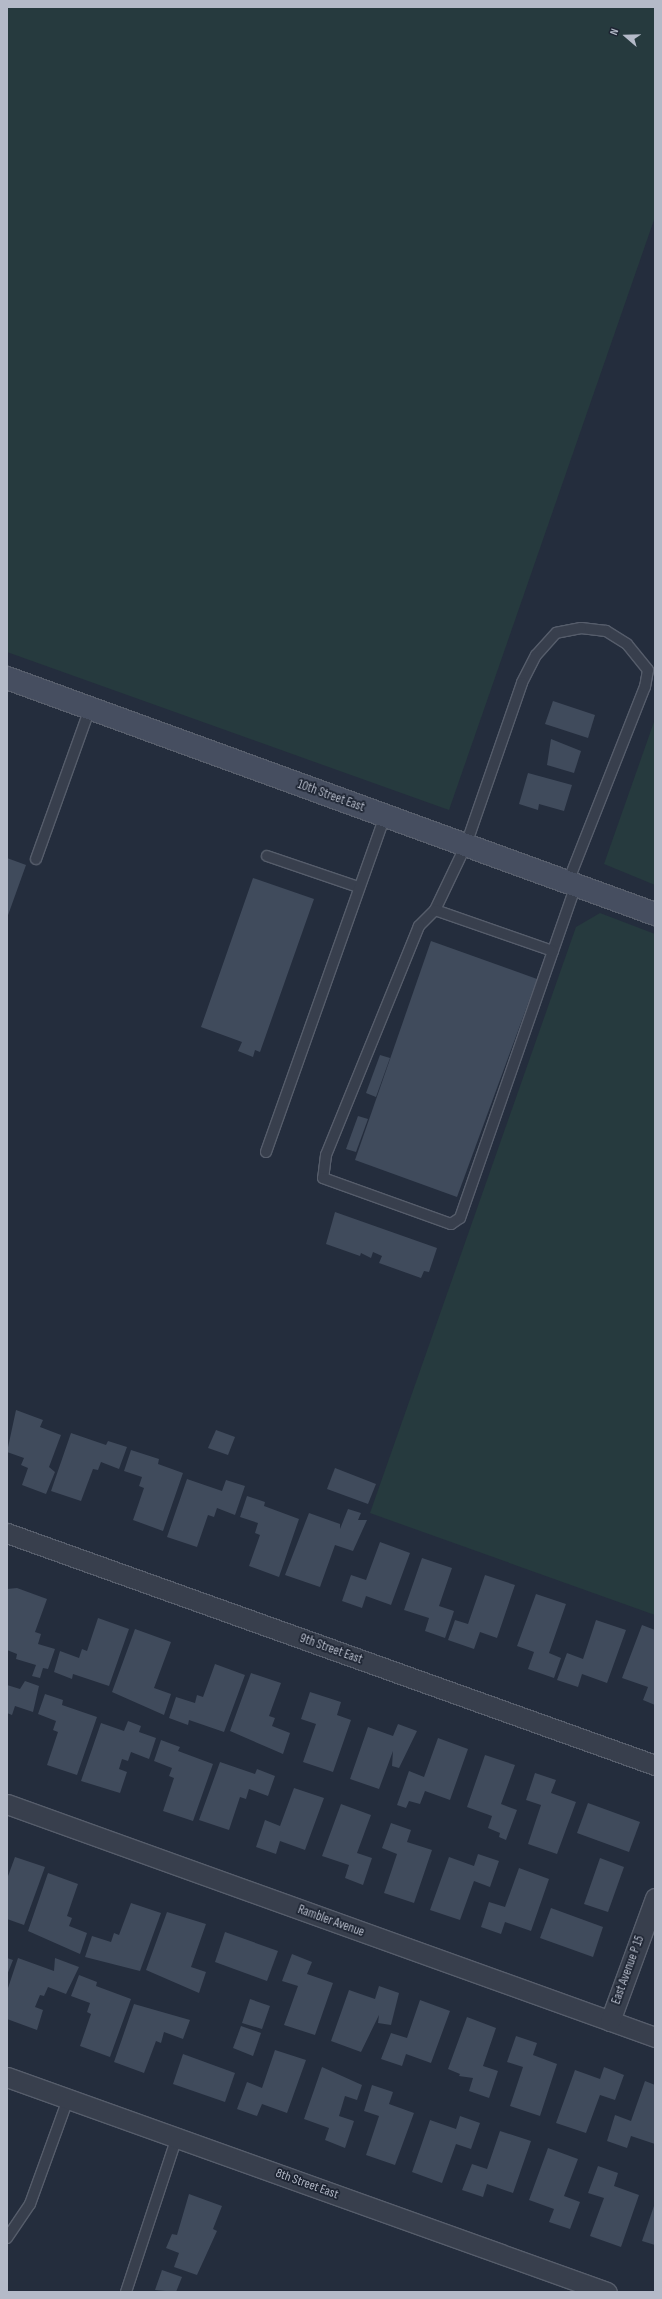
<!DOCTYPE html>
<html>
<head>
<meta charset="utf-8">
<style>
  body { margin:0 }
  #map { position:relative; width:662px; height:2299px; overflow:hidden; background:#242d3d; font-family:"Sofia Sans Condensed",sans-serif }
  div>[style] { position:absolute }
  .green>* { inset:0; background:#263a3e }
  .building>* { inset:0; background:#404b5c }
  .roads { filter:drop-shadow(1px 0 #565d6b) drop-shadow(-1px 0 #565d6b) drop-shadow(0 1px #565d6b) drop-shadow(0 -1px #565d6b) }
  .lane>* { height:10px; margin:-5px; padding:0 5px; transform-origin:5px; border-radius:5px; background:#383f4d }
  .street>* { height:19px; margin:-9.5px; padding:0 9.5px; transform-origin:9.5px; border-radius:9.5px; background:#383f4d }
  .secondary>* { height:22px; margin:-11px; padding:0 11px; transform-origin:11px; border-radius:11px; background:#464e60 }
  span { translate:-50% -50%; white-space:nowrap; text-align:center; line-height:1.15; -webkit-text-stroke:3.5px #1d2432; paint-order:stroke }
  .street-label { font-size:13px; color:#b4bac8 }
  .frame { position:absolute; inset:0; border:8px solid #b4bac8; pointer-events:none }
  .north { position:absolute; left:606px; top:16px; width:40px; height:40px; -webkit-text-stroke:3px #1d2432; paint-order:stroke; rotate:290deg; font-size:11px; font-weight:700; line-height:16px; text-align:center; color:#b4bac8 }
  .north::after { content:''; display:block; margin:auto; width:14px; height:18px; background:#b4bac8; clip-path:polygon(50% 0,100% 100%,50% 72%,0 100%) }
</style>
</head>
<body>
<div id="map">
  <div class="green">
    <div style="clip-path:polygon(7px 7px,655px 7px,655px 217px,449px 810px,7px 652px)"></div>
    <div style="clip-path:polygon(655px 719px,655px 885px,604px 864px)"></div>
    <div style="clip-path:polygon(600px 913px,655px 934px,655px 1615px,370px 1513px,576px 927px)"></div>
  </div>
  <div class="building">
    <div style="clip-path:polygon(553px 701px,595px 715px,588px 738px,545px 724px)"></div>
    <div style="clip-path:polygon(551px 739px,581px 751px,574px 773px,547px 765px)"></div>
    <div style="clip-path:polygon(528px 773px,572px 785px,564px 811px,539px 804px,538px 810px,519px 804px)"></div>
    <div style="clip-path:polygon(7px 858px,26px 865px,7px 918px)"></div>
    <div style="clip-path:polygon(253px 878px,314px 899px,260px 1052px,255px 1050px,253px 1057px,238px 1051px,242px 1042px,201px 1027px)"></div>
    <div style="clip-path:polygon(431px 941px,537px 979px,457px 1197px,355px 1160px)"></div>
    <div style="clip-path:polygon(380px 1055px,390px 1058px,376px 1097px,366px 1093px)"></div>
    <div style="clip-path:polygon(358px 1116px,368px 1119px,356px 1152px,346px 1149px)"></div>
    <div style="clip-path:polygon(335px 1212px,437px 1248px,429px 1272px,424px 1271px,421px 1278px,379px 1263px,382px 1256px,373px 1252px,371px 1258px,361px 1253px,360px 1256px,326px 1244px)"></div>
    <div style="clip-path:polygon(16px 1410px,43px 1420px,40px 1427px,61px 1435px,49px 1467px,55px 1472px,46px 1494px,22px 1485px,28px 1468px,21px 1465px,24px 1458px,7px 1452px)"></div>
    <div style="clip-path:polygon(216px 1430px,235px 1437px,228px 1455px,208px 1448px)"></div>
    <div style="clip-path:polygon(71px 1433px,106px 1445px,108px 1441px,127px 1447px,119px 1469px,101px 1462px,98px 1470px,93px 1469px,81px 1501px,51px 1491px)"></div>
    <div style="clip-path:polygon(131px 1450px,159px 1459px,158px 1464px,183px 1473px,163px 1531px,133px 1520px,144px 1488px,139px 1486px,142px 1477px,124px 1471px)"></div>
    <div style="clip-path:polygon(335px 1468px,376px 1484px,368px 1504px,327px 1489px)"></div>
    <div style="clip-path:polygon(187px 1479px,222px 1491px,226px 1480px,245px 1486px,235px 1515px,217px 1508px,214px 1517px,208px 1515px,197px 1547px,167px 1537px)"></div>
    <div style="clip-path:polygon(247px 1496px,265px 1502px,264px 1506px,299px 1519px,279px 1577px,249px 1566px,260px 1535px,255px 1533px,258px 1523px,240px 1517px)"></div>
    <div style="clip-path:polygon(348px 1509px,361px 1513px,358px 1520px,367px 1520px,353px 1551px,335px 1545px,320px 1587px,285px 1575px,309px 1513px,340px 1524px,340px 1529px)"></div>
    <div style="clip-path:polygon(380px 1542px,410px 1553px,391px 1605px,366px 1596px,362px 1608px,342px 1601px,351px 1575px,366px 1580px)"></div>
    <div style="clip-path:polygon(422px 1558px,452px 1568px,439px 1606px,454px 1611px,445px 1638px,425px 1631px,429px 1618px,404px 1610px)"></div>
    <div style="clip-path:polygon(485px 1575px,515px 1585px,497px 1638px,480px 1632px,474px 1649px,448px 1640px,455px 1620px,468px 1624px)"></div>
    <div style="clip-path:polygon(17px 1588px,47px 1599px,35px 1632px,41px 1634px,38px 1644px,55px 1649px,48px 1669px,43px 1668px,40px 1678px,32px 1676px,36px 1665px,16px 1659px,17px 1654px,7px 1650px,7px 1589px)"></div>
    <div style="clip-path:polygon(536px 1594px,566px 1604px,549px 1653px,561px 1658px,554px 1678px,528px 1669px,534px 1652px,517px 1646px)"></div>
    <div style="clip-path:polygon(98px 1618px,129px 1629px,109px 1686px,73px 1674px,72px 1679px,54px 1672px,60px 1651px,79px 1658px,82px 1649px,87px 1651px)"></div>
    <div style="clip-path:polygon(596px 1620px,626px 1630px,607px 1683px,582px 1674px,578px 1687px,557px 1680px,567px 1653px,583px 1659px)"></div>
    <div style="clip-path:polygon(642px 1625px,655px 1630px,655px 1705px,643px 1700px,648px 1687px,622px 1678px)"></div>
    <div style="clip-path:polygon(135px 1629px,171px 1642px,154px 1688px,171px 1694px,164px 1715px,112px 1692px)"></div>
    <div style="clip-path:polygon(215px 1664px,245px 1675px,224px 1732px,189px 1720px,188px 1725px,169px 1718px,176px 1697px,195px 1703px,197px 1695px,203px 1697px)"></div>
    <div style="clip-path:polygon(251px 1673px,281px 1683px,269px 1716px,275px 1718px,272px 1726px,290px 1733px,283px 1754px,230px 1731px)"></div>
    <div style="clip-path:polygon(25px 1681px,39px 1686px,33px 1712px,15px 1706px,12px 1715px,7px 1713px,7px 1685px,20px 1689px)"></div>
    <div style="clip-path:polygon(310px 1692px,341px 1702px,337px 1715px,351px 1720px,333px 1772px,303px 1762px,316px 1724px,301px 1719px)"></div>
    <div style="clip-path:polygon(45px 1694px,63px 1700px,62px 1705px,97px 1717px,77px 1775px,47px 1765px,58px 1732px,53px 1730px,56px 1721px,38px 1714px)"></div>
    <div style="clip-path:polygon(128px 1721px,141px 1726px,139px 1732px,156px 1738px,149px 1759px,131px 1752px,128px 1761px,122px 1759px,119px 1769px,127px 1772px,120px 1793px,81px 1781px,101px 1723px,124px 1731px)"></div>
    <div style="clip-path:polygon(398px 1724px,417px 1731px,399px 1768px,392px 1766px,393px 1751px,379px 1789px,350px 1779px,368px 1727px,393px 1736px)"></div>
    <div style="clip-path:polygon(438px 1738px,468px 1749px,450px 1800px,425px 1791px,420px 1804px,409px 1801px,406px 1808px,397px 1805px,409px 1771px,424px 1777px)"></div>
    <div style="clip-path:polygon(161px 1740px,180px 1747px,178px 1751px,213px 1764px,193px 1821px,163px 1811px,174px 1778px,169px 1776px,172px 1768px,154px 1761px)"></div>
    <div style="clip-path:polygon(485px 1755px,515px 1765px,501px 1804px,517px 1810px,506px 1840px,499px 1837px,500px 1833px,488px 1828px,492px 1816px,467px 1807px)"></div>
    <div style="clip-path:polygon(220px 1762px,255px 1774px,257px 1769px,275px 1776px,268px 1796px,249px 1789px,246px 1799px,240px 1797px,229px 1830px,199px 1820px)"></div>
    <div style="clip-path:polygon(535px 1773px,556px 1780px,551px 1793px,576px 1802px,557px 1854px,528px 1844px,541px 1805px,526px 1800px)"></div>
    <div style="clip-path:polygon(294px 1788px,324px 1798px,305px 1850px,280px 1841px,276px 1854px,256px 1847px,265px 1820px,280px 1826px)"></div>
    <div style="clip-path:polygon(588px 1803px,640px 1822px,629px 1852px,577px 1833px)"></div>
    <div style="clip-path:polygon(341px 1804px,371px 1815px,357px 1853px,372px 1858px,363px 1885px,345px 1878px,349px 1865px,322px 1856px)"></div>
    <div style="clip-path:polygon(391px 1823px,411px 1830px,407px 1842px,432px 1850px,414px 1903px,384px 1893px,397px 1854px,382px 1848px)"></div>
    <div style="clip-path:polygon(478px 1854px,499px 1861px,490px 1887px,474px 1881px,460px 1920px,430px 1910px,449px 1857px,474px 1866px)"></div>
    <div style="clip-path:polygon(15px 1857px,45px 1867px,24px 1925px,7px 1919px,7px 1879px)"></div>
    <div style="clip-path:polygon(600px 1858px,624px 1867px,608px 1912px,584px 1904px)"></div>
    <div style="clip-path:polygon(519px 1868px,549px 1879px,531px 1931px,505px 1922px,501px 1934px,481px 1927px,489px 1902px,505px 1907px)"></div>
    <div style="clip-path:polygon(48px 1873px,78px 1884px,67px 1916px,72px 1918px,69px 1926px,87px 1933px,80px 1954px,28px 1931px)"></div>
    <div style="clip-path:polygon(131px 1903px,161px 1913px,140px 1971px,85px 1957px,92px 1936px,111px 1942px,114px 1933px,119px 1935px)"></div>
    <div style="clip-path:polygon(551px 1908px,603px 1927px,593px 1957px,540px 1938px)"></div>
    <div style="clip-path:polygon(167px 1912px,206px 1924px,191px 1967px,206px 1972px,199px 1993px,146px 1970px)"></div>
    <div style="clip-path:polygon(225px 1932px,278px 1951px,267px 1981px,215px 1962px)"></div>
    <div style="clip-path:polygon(292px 1954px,312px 1962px,307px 1974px,333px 1983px,315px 2035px,284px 2025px,298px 1986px,282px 1981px)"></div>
    <div style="clip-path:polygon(7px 1958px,13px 1960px,7px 1975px)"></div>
    <div style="clip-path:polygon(18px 1958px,54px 1971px,55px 1958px,79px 1967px,66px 1994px,48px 1987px,44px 1996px,40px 1995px,35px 2007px,43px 2010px,37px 2030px,7px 2019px,7px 1991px)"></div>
    <div style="clip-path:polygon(79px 1975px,97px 1982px,96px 1986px,131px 1999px,110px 2057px,80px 2046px,91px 2014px,87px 2012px,90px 2003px,71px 1996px)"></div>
    <div style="clip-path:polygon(379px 1986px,399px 1993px,391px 2025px,378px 2023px,379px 2015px,361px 2052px,331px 2041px,349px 1990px,375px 1999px)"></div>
    <div style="clip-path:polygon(250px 1999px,270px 2006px,262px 2029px,242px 2023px)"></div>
    <div style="clip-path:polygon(420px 2000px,450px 2011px,431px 2063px,406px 2054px,402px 2066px,381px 2059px,391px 2033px,407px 2038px)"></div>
    <div style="clip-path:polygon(134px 2004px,190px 2020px,183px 2039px,164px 2032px,161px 2043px,156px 2041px,144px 2073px,114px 2062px)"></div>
    <div style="clip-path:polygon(467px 2017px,496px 2028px,483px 2066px,498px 2071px,489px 2098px,469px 2091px,473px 2078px,459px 2076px,460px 2074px,448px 2069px)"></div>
    <div style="clip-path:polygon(241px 2026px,261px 2033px,253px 2056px,233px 2048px)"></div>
    <div style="clip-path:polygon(516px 2036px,537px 2043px,533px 2055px,557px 2064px,540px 2116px,510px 2106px,523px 2067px,507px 2062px)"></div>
    <div style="clip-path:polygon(275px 2050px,306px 2060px,287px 2113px,262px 2104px,257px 2116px,237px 2109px,247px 2082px,262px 2088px)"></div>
    <div style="clip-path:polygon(183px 2054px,235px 2073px,225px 2102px,173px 2084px)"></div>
    <div style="clip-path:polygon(322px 2067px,362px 2085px,357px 2100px,345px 2096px,339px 2116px,354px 2121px,345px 2148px,325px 2140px,329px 2128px,304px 2119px)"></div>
    <div style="clip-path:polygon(604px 2067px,624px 2075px,615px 2100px,600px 2095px,586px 2133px,556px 2123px,575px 2070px,600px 2079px)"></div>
    <div style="clip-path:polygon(645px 2081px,655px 2085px,655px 2144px,631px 2136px,627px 2148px,607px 2141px,615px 2115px,631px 2121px)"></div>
    <div style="clip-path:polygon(372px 2085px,393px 2092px,389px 2104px,414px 2113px,395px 2165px,366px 2155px,379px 2116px,364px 2111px)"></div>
    <div style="clip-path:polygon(460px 2116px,480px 2123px,471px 2149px,456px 2144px,442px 2183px,412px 2172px,430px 2120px,456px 2129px)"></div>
    <div style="clip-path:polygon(500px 2131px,531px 2141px,513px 2193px,487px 2184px,483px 2197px,462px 2190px,472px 2164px,487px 2169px)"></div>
    <div style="clip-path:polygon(548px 2148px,578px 2159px,564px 2196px,580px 2202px,570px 2229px,549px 2222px,554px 2209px,529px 2200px)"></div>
    <div style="clip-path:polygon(598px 2166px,618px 2173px,614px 2186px,639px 2195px,621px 2247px,590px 2236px,604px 2198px,588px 2193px)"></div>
    <div style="clip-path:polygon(189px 2194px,222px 2206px,213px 2229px,217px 2231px,197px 2275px,174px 2267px,179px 2253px,166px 2248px,172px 2234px,177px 2235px)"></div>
    <div style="clip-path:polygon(655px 2203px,655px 2245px,642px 2241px)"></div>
    <div style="clip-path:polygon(162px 2270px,182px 2277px,176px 2292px,155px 2290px)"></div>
  </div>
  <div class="roads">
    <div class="lane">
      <div style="left:267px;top:856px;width:96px;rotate:18.8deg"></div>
      <div style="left:36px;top:859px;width:160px;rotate:-70.3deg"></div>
      <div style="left:568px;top:882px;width:210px;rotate:-68.5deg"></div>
      <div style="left:645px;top:687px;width:17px;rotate:-80deg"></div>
      <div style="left:648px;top:670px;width:33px;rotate:-129deg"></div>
      <div style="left:627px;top:644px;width:25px;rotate:-148deg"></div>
      <div style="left:606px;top:631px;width:25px;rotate:-173deg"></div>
      <div style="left:581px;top:628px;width:25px;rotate:169deg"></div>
      <div style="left:556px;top:633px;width:30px;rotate:132deg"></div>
      <div style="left:536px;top:655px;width:31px;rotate:117deg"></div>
      <div style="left:522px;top:683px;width:171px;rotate:109.1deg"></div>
      <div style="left:466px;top:845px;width:72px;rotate:115.5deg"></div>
      <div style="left:435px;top:910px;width:23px;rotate:135deg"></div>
      <div style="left:419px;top:926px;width:247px;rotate:112.1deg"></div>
      <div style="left:326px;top:1155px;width:23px;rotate:97deg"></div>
      <div style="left:323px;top:1178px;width:136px;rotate:19.8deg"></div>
      <div style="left:451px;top:1224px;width:11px;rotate:-34deg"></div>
      <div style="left:460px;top:1218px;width:353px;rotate:-70.8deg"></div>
      <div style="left:435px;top:910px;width:125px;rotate:19.2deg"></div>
      <div style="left:266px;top:1152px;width:356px;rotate:-70.5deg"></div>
      <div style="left:7px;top:2238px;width:41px;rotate:-55.9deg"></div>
      <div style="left:30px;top:2204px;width:112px;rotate:-70.1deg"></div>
      <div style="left:126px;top:2292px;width:163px;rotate:-71.8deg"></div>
    </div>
    <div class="street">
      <div style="left:7px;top:1533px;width:688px;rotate:19.7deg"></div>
      <div style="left:7px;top:1804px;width:689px;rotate:19.78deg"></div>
      <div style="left:610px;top:2021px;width:131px;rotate:-69.9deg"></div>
      <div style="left:7px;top:2077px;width:637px;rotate:19.71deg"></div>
    </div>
    <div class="secondary">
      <div style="left:7px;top:678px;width:690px;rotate:20.01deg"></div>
    </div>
  </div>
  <div class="street-label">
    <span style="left:331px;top:796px;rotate:20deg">10th Street East</span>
    <span style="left:331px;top:1649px;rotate:20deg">9th Street East</span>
    <span style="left:331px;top:1921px;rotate:20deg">Rambler Avenue</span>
    <span style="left:628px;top:1970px;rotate:-70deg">East Avenue P 15</span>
    <span style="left:307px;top:2184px;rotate:20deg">8th Street East</span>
  </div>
  <div class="frame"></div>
  <div class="north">N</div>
</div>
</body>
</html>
